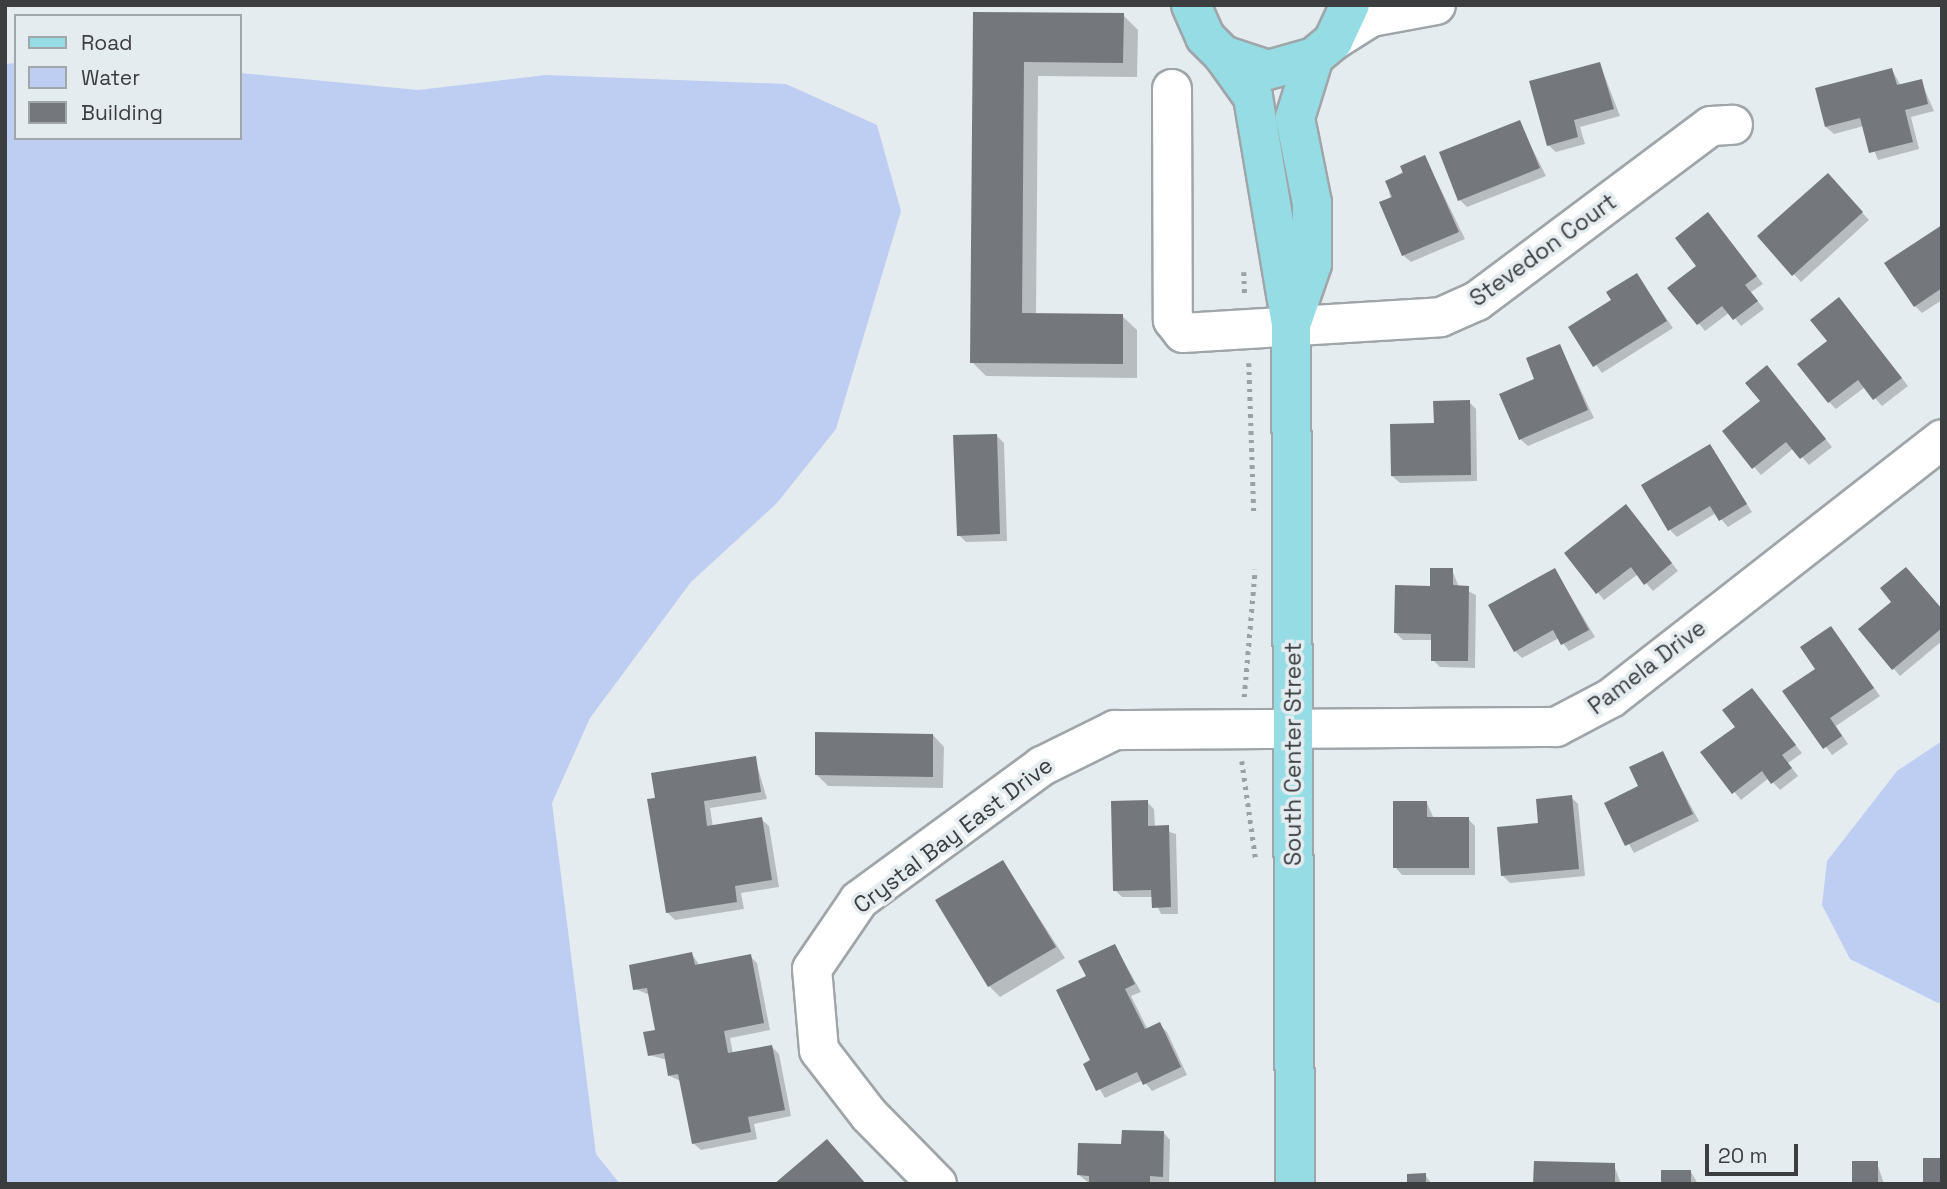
<!DOCTYPE html>
<html>
<head>
<meta charset="utf-8">
<style>
  body { margin:0 }
  #map { position:relative; width:1947px; height:1189px; overflow:hidden; background:#e5ecef; font-family:"Space Grotesk",sans-serif }
  div>[style] { position:absolute }
  .water>* { inset:0; background:#becef2 }
  .shadow>* { inset:0; background:#0003 }
  .building>* { inset:0; background:#74787c }
  .path>* { height:4.5px; margin-top:-2.25px; transform-origin:0; background:repeating-linear-gradient(90deg,#9ba0a2 0 3.5px,transparent 0 8.5px) }
  .roads { filter:drop-shadow(2px 0 #9fa5a8) drop-shadow(-2px 0 #9fa5a8) drop-shadow(0 2px #9fa5a8) drop-shadow(0 -2px #9fa5a8) }
  .minor>* { height:38px; margin:-19px; padding:0 19px; transform-origin:19px; border-radius:19px; background:#fff }
  .major>* { height:38px; margin:-19px; padding:0 19px; transform-origin:19px; border-radius:19px; background:#96dce4 }
  span { translate:-50% -50%; white-space:nowrap; text-align:center; line-height:1.15; -webkit-text-stroke:7px #e5ecef; paint-order:stroke }
  .street-label { font-size:23px; color:#3b3d3f }
  .frame { position:absolute; inset:0; border:7px solid #3b3d3f; pointer-events:none }
  .legend { position:absolute; left:14px; top:14px; width:228px; height:126px; box-sizing:border-box; background:#e5ecef; border:2px solid #a1a6a9; margin:0; padding:9px 12px; list-style:none; font-size:21px; color:#3b3d3f }
  .legend li { display:flex; align-items:center; gap:14px; height:35px }
  .legend b { width:35px; border:2px solid #a1a6a9 }
  .scale { position:absolute; left:1705px; top:1144px; width:93px; height:32px; box-sizing:border-box; border:4px solid #3b3d3f; border-top:0; padding-left:9px; font-size:21px; line-height:24px; white-space:nowrap; color:#3b3d3f; -webkit-text-stroke:5px #e5ecef; paint-order:stroke }
</style>
</head>
<body>
<div id="map">
  <div class="water">
    <div style="clip-path:polygon(16px 63px,16px 138px,240px 138px,240px 73px,418px 90px,546px 75px,786px 84px,877px 125px,901px 211px,836px 429px,777px 503px,691px 582px,590px 718px,552px 803px,596px 1154px,620px 1184px,5px 1184px,5px 64px)"></div>
    <div style="clip-path:polygon(1942px 741px,1942px 1002px,1938px 1003px,1850px 959px,1822px 905px,1827px 861px,1897px 771px)"></div>
  </div>
  <div class="shadow">
    <div style="clip-path:polygon(975px 13px,1123px 15px,1138px 30px,1137px 77px,1038px 76px,1036px 315px,1122px 316px,1137px 330px,1137px 378px,986px 376px,972px 362px)"></div>
    <div style="clip-path:polygon(1600px 64px,1620px 116px,1580px 127px,1585px 144px,1556px 152px,1548px 145px)"></div>
    <div style="clip-path:polygon(1892px 70px,1901px 86px,1921px 81px,1934px 111px,1911px 117px,1919px 149px,1878px 160px,1864px 126px,1834px 134px,1826px 127px)"></div>
    <div style="clip-path:polygon(1519px 122px,1546px 176px,1467px 207px,1460px 200px)"></div>
    <div style="clip-path:polygon(1425px 157px,1465px 239px,1411px 262px,1403px 255px,1387px 182px)"></div>
    <div style="clip-path:polygon(1835px 183px,1869px 220px,1801px 282px,1760px 237px)"></div>
    <div style="clip-path:polygon(1715px 222px,1763px 284px,1751px 292px,1764px 309px,1741px 326px,1730px 312px,1705px 331px,1670px 288px,1699px 266px)"></div>
    <div style="clip-path:polygon(1942px 227px,1942px 300px,1922px 313px,1915px 306px)"></div>
    <div style="clip-path:polygon(1636px 275px,1673px 328px,1602px 373px,1570px 328px,1614px 301px)"></div>
    <div style="clip-path:polygon(1846px 307px,1908px 386px,1882px 406px,1865px 387px,1836px 409px,1829px 402px,1829px 341px)"></div>
    <div style="clip-path:polygon(1560px 346px,1594px 418px,1528px 446px,1520px 439px,1536px 380px)"></div>
    <div style="clip-path:polygon(1774px 375px,1832px 447px,1809px 465px,1794px 448px,1761px 475px,1724px 432px,1763px 401px)"></div>
    <div style="clip-path:polygon(1469px 402px,1476px 409px,1477px 481px,1400px 483px,1392px 476px,1436px 425px)"></div>
    <div style="clip-path:polygon(997px 436px,1004px 443px,1007px 541px,966px 542px,959px 535px)"></div>
    <div style="clip-path:polygon(1710px 446px,1752px 512px,1728px 527px,1716px 513px,1677px 537px,1670px 530px)"></div>
    <div style="clip-path:polygon(1633px 514px,1678px 571px,1653px 591px,1638px 574px,1604px 600px,1566px 553px)"></div>
    <div style="clip-path:polygon(1452px 570px,1459px 587px,1476px 595px,1475px 668px,1440px 667px,1433px 660px,1433px 640px,1403px 640px,1396px 633px)"></div>
    <div style="clip-path:polygon(1555px 570px,1595px 637px,1569px 651px,1559px 638px,1522px 658px,1515px 651px)"></div>
    <div style="clip-path:polygon(1942px 610px,1942px 641px,1900px 676px,1893px 668px)"></div>
    <div style="clip-path:polygon(1831px 628px,1880px 696px,1836px 726px,1848px 744px,1832px 755px,1785px 691px,1817px 669px)"></div>
    <div style="clip-path:polygon(1752px 690px,1802px 753px,1788px 763px,1798px 776px,1780px 790px,1769px 778px,1741px 800px,1703px 753px,1737px 727px)"></div>
    <div style="clip-path:polygon(933px 735px,944px 747px,943px 788px,828px 786px,816px 774px)"></div>
    <div style="clip-path:polygon(1662px 753px,1699px 821px,1634px 853px,1606px 804px,1641px 787px)"></div>
    <div style="clip-path:polygon(755px 758px,767px 799px,710px 808px,713px 827px,761px 819px,769px 826px,779px 887px,741px 893px,744px 909px,675px 920px,667px 912px,649px 800px)"></div>
    <div style="clip-path:polygon(1571px 797px,1578px 804px,1585px 876px,1510px 883px,1503px 876px,1540px 825px)"></div>
    <div style="clip-path:polygon(1147px 802px,1154px 809px,1155px 827px,1176px 834px,1178px 914px,1161px 914px,1153px 897px,1122px 897px,1115px 890px)"></div>
    <div style="clip-path:polygon(1427px 803px,1434px 819px,1468px 819px,1475px 826px,1475px 875px,1402px 875px,1395px 867px)"></div>
    <div style="clip-path:polygon(1003px 862px,1065px 958px,1000px 997px,989px 986px)"></div>
    <div style="clip-path:polygon(1115px 946px,1141px 992px,1131px 996px,1148px 1030px,1159px 1024px,1167px 1032px,1187px 1075px,1152px 1091px,1143px 1080px,1105px 1098px,1085px 1064px,1092px 1061px,1088px 977px)"></div>
    <div style="clip-path:polygon(692px 954px,700px 966px,750px 956px,757px 963px,770px 1030px,730px 1038px,733px 1054px,772px 1047px,779px 1054px,791px 1116px,754px 1124px,757px 1139px,701px 1150px,693px 1143px,682px 1082px,670px 1076px,667px 1060px,649px 1055px,657px 1031px,650px 995px,635px 989px)"></div>
    <div style="clip-path:polygon(1163px 1132px,1170px 1140px,1169px 1183px,1090px 1184px,1079px 1175px,1123px 1146px)"></div>
    <div style="clip-path:polygon(1877px 1163px,1884px 1184px,1854px 1184px)"></div>
    <div style="clip-path:polygon(1614px 1165px,1621px 1184px,1535px 1184px)"></div>
    <div style="clip-path:polygon(1691px 1172px,1698px 1184px,1663px 1184px)"></div>
    <div style="clip-path:polygon(1425px 1175px,1432px 1184px,1408px 1184px)"></div>
  </div>
  <div class="building">
    <div style="clip-path:polygon(973px 12px,1124px 13px,1123px 63px,1024px 62px,1022px 313px,1123px 314px,1123px 364px,970px 363px)"></div>
    <div style="clip-path:polygon(1600px 62px,1614px 109px,1574px 120px,1578px 137px,1547px 146px,1529px 81px)"></div>
    <div style="clip-path:polygon(1892px 68px,1897px 85px,1922px 79px,1928px 104px,1905px 110px,1913px 142px,1869px 153px,1860px 118px,1825px 127px,1815px 88px)"></div>
    <div style="clip-path:polygon(1520px 120px,1540px 168px,1458px 201px,1439px 152px)"></div>
    <div style="clip-path:polygon(1425px 155px,1459px 232px,1402px 256px,1379px 202px,1392px 197px,1385px 181px,1403px 173px,1400px 166px)"></div>
    <div style="clip-path:polygon(1828px 173px,1863px 212px,1792px 276px,1757px 236px)"></div>
    <div style="clip-path:polygon(1708px 212px,1757px 276px,1745px 285px,1758px 301px,1733px 320px,1722px 306px,1697px 325px,1667px 288px,1696px 266px,1675px 238px)"></div>
    <div style="clip-path:polygon(1942px 225px,1942px 288px,1914px 307px,1884px 263px)"></div>
    <div style="clip-path:polygon(1637px 273px,1667px 321px,1593px 367px,1568px 327px,1611px 300px,1606px 292px)"></div>
    <div style="clip-path:polygon(1839px 297px,1902px 378px,1873px 400px,1858px 380px,1828px 403px,1797px 364px,1827px 341px,1810px 320px)"></div>
    <div style="clip-path:polygon(1560px 344px,1588px 410px,1519px 440px,1499px 394px,1534px 379px,1526px 358px)"></div>
    <div style="clip-path:polygon(1767px 365px,1826px 439px,1800px 459px,1786px 442px,1752px 469px,1722px 431px,1760px 401px,1745px 383px)"></div>
    <div style="clip-path:polygon(1470px 400px,1471px 475px,1391px 476px,1390px 424px,1434px 423px,1433px 401px)"></div>
    <div style="clip-path:polygon(997px 434px,1000px 534px,957px 536px,953px 435px)"></div>
    <div style="clip-path:polygon(1710px 444px,1747px 504px,1719px 521px,1710px 506px,1668px 531px,1641px 485px)"></div>
    <div style="clip-path:polygon(1626px 504px,1672px 563px,1644px 585px,1631px 567px,1596px 594px,1564px 553px)"></div>
    <div style="clip-path:polygon(1906px 567px,1942px 609px,1942px 628px,1892px 670px,1858px 629px,1891px 602px,1880px 588px)"></div>
    <div style="clip-path:polygon(1430px 568px,1453px 568px,1453px 585px,1469px 586px,1468px 661px,1431px 661px,1431px 634px,1394px 633px,1395px 585px,1430px 586px)"></div>
    <div style="clip-path:polygon(1555px 568px,1589px 630px,1561px 645px,1553px 630px,1514px 652px,1488px 605px)"></div>
    <div style="clip-path:polygon(1831px 626px,1874px 688px,1830px 718px,1842px 736px,1823px 749px,1782px 691px,1815px 669px,1800px 647px)"></div>
    <div style="clip-path:polygon(1752px 688px,1796px 745px,1782px 755px,1792px 768px,1771px 784px,1762px 771px,1732px 794px,1700px 752px,1735px 727px,1722px 710px)"></div>
    <div style="clip-path:polygon(815px 732px,933px 734px,933px 777px,815px 775px)"></div>
    <div style="clip-path:polygon(1663px 751px,1693px 814px,1625px 846px,1604px 803px,1638px 786px,1629px 767px)"></div>
    <div style="clip-path:polygon(756px 756px,761px 792px,704px 801px,707px 826px,762px 817px,772px 880px,735px 886px,737px 902px,666px 913px,647px 799px,655px 798px,651px 773px)"></div>
    <div style="clip-path:polygon(1572px 795px,1579px 869px,1501px 876px,1497px 827px,1538px 823px,1536px 799px)"></div>
    <div style="clip-path:polygon(1148px 800px,1148px 826px,1169px 825px,1171px 907px,1152px 908px,1151px 890px,1113px 891px,1111px 801px)"></div>
    <div style="clip-path:polygon(1393px 801px,1427px 801px,1427px 817px,1469px 817px,1469px 868px,1393px 868px)"></div>
    <div style="clip-path:polygon(1003px 860px,1056px 947px,988px 987px,935px 900px)"></div>
    <div style="clip-path:polygon(1115px 944px,1135px 984px,1125px 989px,1145px 1029px,1160px 1022px,1181px 1067px,1143px 1085px,1137px 1072px,1096px 1091px,1083px 1064px,1090px 1060px,1056px 990px,1086px 976px,1078px 961px)"></div>
    <div style="clip-path:polygon(692px 952px,695px 965px,751px 954px,764px 1023px,724px 1031px,728px 1053px,772px 1045px,785px 1110px,748px 1117px,751px 1132px,692px 1144px,678px 1074px,668px 1076px,664px 1053px,648px 1056px,643px 1032px,655px 1030px,647px 988px,633px 990px,629px 965px)"></div>
    <div style="clip-path:polygon(1122px 1130px,1164px 1131px,1163px 1177px,1150px 1176px,1150px 1184px,1089px 1184px,1089px 1176px,1077px 1175px,1078px 1143px,1121px 1144px)"></div>
    <div style="clip-path:polygon(827px 1139px,866px 1184px,774px 1184px)"></div>
    <div style="clip-path:polygon(1923px 1158px,1942px 1158px,1942px 1184px,1923px 1184px)"></div>
    <div style="clip-path:polygon(1534px 1161px,1615px 1163px,1615px 1184px,1533px 1184px)"></div>
    <div style="clip-path:polygon(1852px 1161px,1878px 1161px,1878px 1184px,1852px 1184px)"></div>
    <div style="clip-path:polygon(1661px 1170px,1691px 1170px,1691px 1184px,1661px 1184px)"></div>
    <div style="clip-path:polygon(1426px 1173px,1426px 1184px,1407px 1184px,1407px 1174px)"></div>
  </div>
  <div class="path">
    <div style="left:1244px;top:272px;width:23px;rotate:88deg"></div>
    <div style="left:1249px;top:363px;width:152px;rotate:88.1deg"></div>
    <div style="left:1244px;top:697px;width:128px;rotate:-85.1deg"></div>
    <div style="left:1242px;top:761px;width:100px;rotate:82deg"></div>
  </div>
  <div class="roads">
    <div class="minor">
      <div style="left:1333px;top:41px;width:45px;rotate:-32.3deg"></div>
      <div style="left:1371px;top:17px;width:66px;rotate:-10.5deg"></div>
      <div style="left:1172px;top:89px;width:231px;rotate:89.8deg"></div>
      <div style="left:1173px;top:320px;width:16px;rotate:52deg"></div>
      <div style="left:1183px;top:333px;width:258px;rotate:-3.5deg"></div>
      <div style="left:1441px;top:317px;width:39px;rotate:-24deg"></div>
      <div style="left:1477px;top:301px;width:292px;rotate:-36.8deg"></div>
      <div style="left:1711px;top:126px;width:22px;rotate:-3deg"></div>
      <div style="left:937px;top:1184px;width:97px;rotate:-134.6deg"></div>
      <div style="left:869px;top:1115px;width:82px;rotate:-127.6deg"></div>
      <div style="left:819px;top:1050px;width:81px;rotate:-94.9deg"></div>
      <div style="left:812px;top:969px;width:83px;rotate:-55.7deg"></div>
      <div style="left:859px;top:900px;width:227px;rotate:-36.2deg"></div>
      <div style="left:1042px;top:766px;width:81px;rotate:-26.3deg"></div>
      <div style="left:1115px;top:730px;width:441px;rotate:-0.4deg"></div>
      <div style="left:1556px;top:727px;width:62px;rotate:-27.8deg"></div>
      <div style="left:1611px;top:698px;width:420px;rotate:-38deg"></div>
    </div>
    <div class="major">
      <div style="left:1191px;top:5px;width:35px;rotate:66deg"></div>
      <div style="left:1205px;top:37px;width:25px;rotate:45deg"></div>
      <div style="left:1223px;top:55px;width:47px;rotate:18.4deg"></div>
      <div style="left:1268px;top:70px;width:48px;rotate:-15.8deg"></div>
      <div style="left:1314px;top:57px;width:25px;rotate:-40deg"></div>
      <div style="left:1333px;top:41px;width:40px;rotate:-65deg"></div>
      <div style="left:1223px;top:55px;width:52px;rotate:54.5deg"></div>
      <div style="left:1253px;top:97px;width:230px;rotate:80.5deg"></div>
      <div style="left:1291px;top:324px;width:860px;rotate:89.73deg"></div>
      <div style="left:1293px;top:319px;width:58px;rotate:-70.9deg"></div>
      <div style="left:1312px;top:264px;width:61px;rotate:-90deg"></div>
      <div style="left:1312px;top:203px;width:87px;rotate:-101.3deg"></div>
      <div style="left:1295px;top:118px;width:64px;rotate:-72.7deg"></div>
    </div>
  </div>
  <div class="street-label">
    <span style="left:1543px;top:250px;rotate:-36deg">Stevedon Court</span>
    <span style="left:1647px;top:667px;rotate:-37deg">Pamela Drive</span>
    <span style="left:1293px;top:754px;rotate:-90deg">South Center Street</span>
    <span style="left:953px;top:835px;rotate:-37deg">Crystal Bay East Drive</span>
  </div>
  <div class="frame"></div>
  <ul class="legend">
  <li><b style="height:9px;background:#96dce4"></b>Road</li>
  <li><b style="height:19px;background:#becef2"></b>Water</li>
  <li><b style="height:19px;background:#74787c"></b>Building</li>
  </ul>
  <div class="scale">20 m</div>
</div>
</body>
</html>
